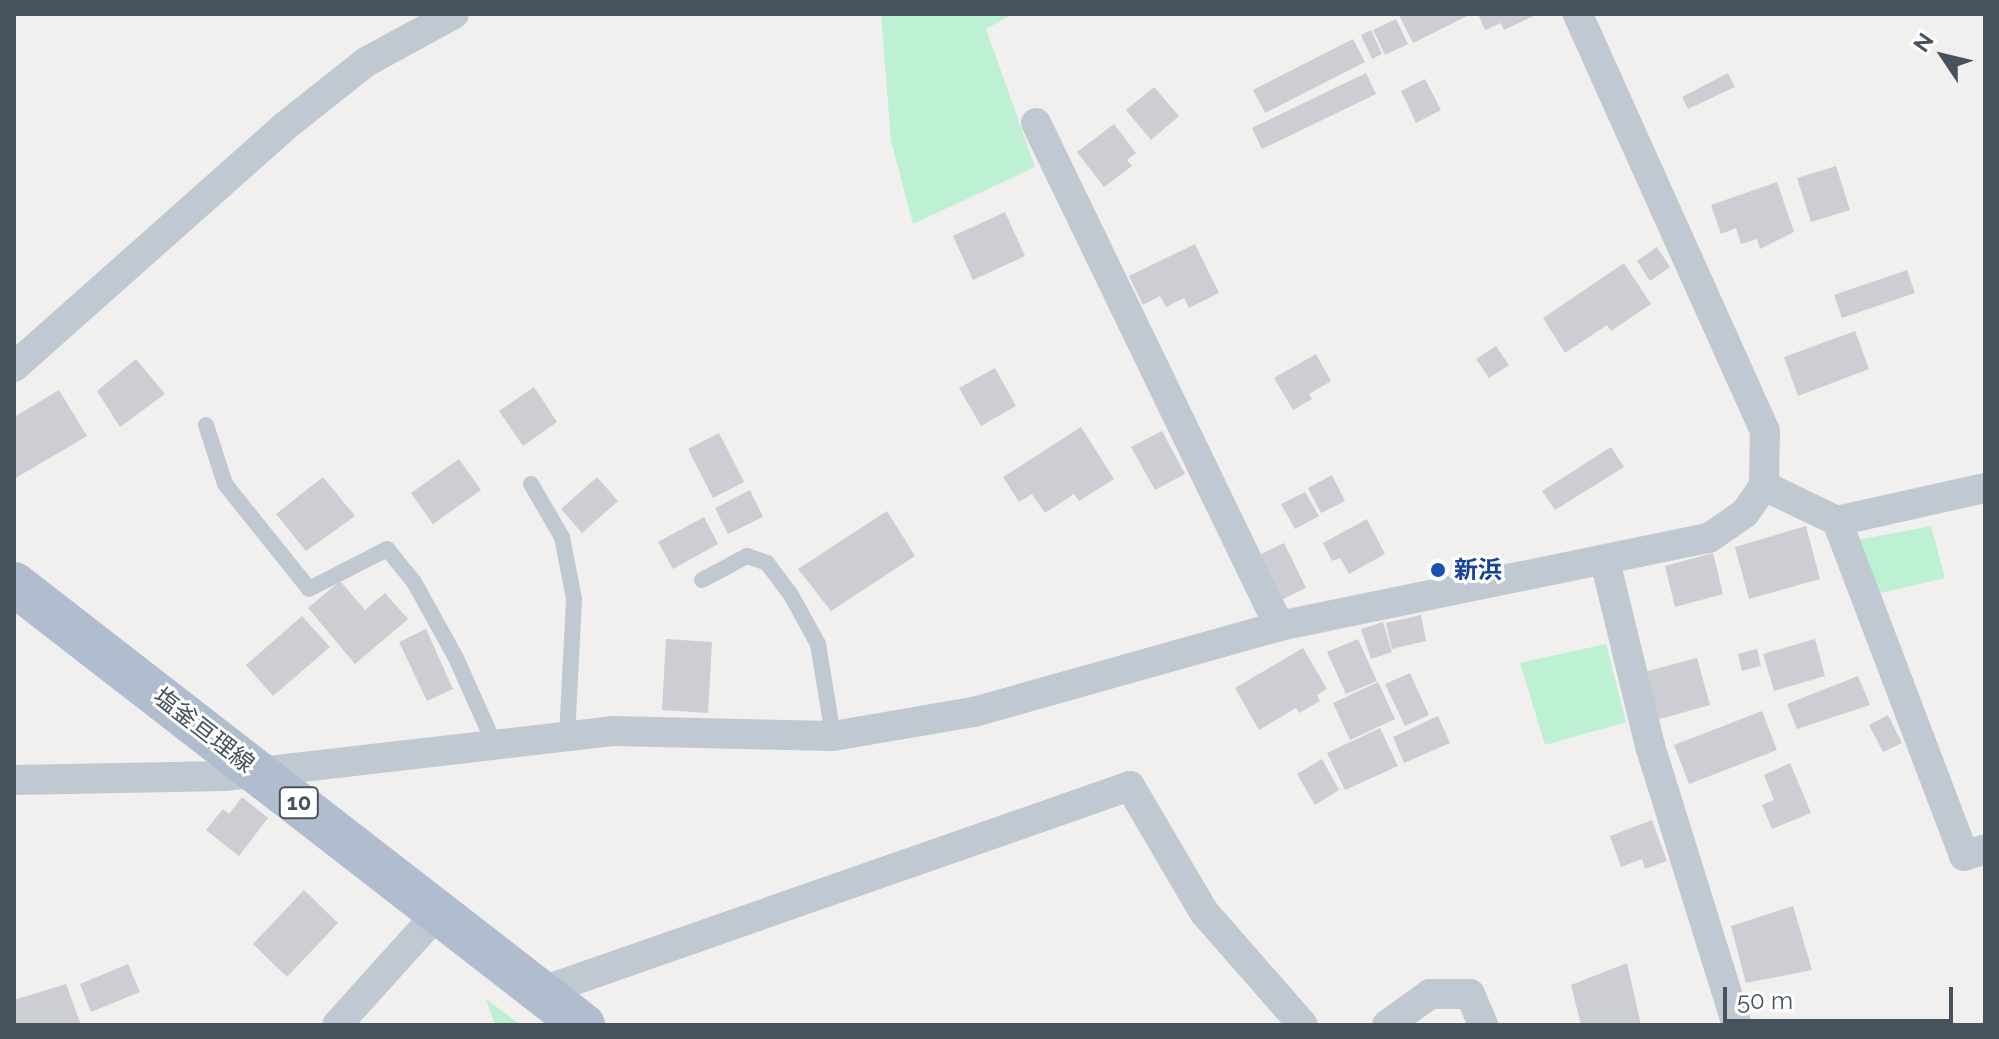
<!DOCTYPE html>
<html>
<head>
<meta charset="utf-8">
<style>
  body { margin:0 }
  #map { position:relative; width:1999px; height:1039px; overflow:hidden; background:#f2efef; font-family:Raleway,"Noto Sans JP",sans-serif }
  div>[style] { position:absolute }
  .green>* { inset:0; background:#bef0d3 }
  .building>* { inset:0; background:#ccced4 }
  .lane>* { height:16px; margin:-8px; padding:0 8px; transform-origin:8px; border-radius:8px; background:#c0c9d1 }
  .street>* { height:30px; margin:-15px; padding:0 15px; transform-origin:15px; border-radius:15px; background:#c0c9d1 }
  .primary>* { height:44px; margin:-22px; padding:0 22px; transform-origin:22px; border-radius:22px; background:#afbdce }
  .dots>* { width:22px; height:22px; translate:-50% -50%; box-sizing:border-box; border:4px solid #fff; border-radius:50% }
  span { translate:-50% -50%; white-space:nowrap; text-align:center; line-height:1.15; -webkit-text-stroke:6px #fff; paint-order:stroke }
  .shield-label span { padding:2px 6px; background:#fff; border:2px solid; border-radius:6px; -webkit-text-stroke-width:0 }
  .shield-label { font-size:22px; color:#47525d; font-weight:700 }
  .transit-label { font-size:24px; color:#164399; font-weight:700 }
  .left { translate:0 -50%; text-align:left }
  .street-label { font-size:24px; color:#47525d }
  .frame { position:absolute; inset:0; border:16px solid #47525d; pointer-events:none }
  .north { position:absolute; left:1903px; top:16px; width:80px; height:80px; -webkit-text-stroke:6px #fff; paint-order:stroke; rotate:305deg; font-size:22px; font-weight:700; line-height:32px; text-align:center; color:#47525d }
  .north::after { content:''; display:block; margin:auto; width:28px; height:36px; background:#47525d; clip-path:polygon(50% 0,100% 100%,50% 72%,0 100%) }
  .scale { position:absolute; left:1723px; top:987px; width:230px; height:36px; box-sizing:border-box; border:4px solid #47525d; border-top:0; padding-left:10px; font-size:24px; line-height:28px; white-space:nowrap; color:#47525d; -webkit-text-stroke:6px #fff; paint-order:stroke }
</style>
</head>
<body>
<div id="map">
  <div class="green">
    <div style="clip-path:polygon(881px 14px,1013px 14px,986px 29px,1035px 167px,913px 224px,891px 141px)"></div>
    <div style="clip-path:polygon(1931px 526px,1945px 578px,1872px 595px,1848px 542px)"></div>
    <div style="clip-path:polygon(1606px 644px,1626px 722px,1545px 745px,1520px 663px)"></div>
    <div style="clip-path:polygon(486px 999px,521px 1025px,495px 1025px)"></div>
  </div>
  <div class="building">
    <div style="clip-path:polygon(1402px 14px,1471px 14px,1413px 43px,1399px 15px)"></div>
    <div style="clip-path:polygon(1478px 14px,1538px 14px,1504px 30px,1501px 23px,1485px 30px)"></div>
    <div style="clip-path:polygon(1396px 19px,1408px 44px,1385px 55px,1373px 30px)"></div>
    <div style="clip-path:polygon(1371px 30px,1382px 54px,1372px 59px,1361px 35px)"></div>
    <div style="clip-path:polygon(1353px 39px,1365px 62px,1265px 113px,1253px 90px)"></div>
    <div style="clip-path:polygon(1366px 73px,1376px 94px,1262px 149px,1252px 128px)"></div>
    <div style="clip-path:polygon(1728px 73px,1735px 87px,1688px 109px,1682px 97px)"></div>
    <div style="clip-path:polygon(1425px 79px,1441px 110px,1416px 123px,1401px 91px)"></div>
    <div style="clip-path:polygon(1154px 87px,1179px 116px,1151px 140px,1126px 110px)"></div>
    <div style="clip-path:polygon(1114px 124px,1136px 153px,1127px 160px,1132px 166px,1104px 187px,1077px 152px)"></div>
    <div style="clip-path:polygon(1836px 166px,1850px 210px,1811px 222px,1797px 178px)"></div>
    <div style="clip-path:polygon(1777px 182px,1794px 232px,1760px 249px,1757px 239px,1741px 244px,1736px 228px,1721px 234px,1711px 205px)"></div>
    <div style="clip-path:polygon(1005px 212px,1025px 256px,973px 280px,953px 236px)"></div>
    <div style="clip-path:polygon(1195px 244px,1219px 293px,1189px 308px,1184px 298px,1166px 307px,1160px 296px,1143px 305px,1129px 276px)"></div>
    <div style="clip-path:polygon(1657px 247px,1670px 267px,1650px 281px,1637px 261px)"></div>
    <div style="clip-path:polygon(1624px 263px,1651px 304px,1611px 331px,1607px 325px,1565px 353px,1543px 318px)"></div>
    <div style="clip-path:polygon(1907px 270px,1915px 293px,1842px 318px,1834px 295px)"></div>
    <div style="clip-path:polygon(1855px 331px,1869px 369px,1798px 396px,1784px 357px)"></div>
    <div style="clip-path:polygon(1496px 346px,1509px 365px,1489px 378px,1476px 359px)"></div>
    <div style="clip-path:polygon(1316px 354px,1331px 381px,1309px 394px,1312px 399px,1293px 410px,1274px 378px)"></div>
    <div style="clip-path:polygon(136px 359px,165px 394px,120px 427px,97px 391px)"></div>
    <div style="clip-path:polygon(995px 368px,1016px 406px,981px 426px,959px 388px)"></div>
    <div style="clip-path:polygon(534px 387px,557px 422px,523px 446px,499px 411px)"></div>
    <div style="clip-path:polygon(59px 390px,87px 436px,14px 479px,14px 417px)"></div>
    <div style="clip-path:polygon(1081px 427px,1114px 479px,1079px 501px,1074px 494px,1045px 513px,1032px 494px,1019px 502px,1003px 477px)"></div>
    <div style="clip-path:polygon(1162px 431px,1185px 474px,1155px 490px,1131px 447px)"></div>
    <div style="clip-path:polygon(719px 433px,744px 482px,713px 498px,688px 449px)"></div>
    <div style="clip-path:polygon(1611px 447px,1624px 467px,1555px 510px,1542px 491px)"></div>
    <div style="clip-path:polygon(459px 459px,481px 490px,433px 524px,411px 493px)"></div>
    <div style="clip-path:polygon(1332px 475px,1345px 501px,1321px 513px,1308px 488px)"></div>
    <div style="clip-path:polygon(323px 477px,355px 516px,306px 551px,276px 514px)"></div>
    <div style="clip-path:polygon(597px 477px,618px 501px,582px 533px,561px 509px)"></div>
    <div style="clip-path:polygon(750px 490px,763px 517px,728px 534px,715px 508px)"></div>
    <div style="clip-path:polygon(1305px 492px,1319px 516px,1295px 529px,1281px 504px)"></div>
    <div style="clip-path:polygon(887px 511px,915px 556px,831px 611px,798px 569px)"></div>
    <div style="clip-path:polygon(704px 517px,718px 544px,673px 569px,658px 542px)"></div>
    <div style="clip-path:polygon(1367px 519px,1385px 554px,1349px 574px,1340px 558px,1332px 561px,1323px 543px)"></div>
    <div style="clip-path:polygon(1806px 526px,1820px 579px,1749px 599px,1735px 547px)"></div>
    <div style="clip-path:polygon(1284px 543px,1306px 588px,1279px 601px,1257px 556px)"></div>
    <div style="clip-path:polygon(1713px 553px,1723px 594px,1675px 607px,1665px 566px)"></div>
    <div style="clip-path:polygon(340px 581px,365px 610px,385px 593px,408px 619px,355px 664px,308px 608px)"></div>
    <div style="clip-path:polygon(1421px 615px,1426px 641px,1392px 649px,1386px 623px)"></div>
    <div style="clip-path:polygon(302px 616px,330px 647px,273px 696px,246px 665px)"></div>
    <div style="clip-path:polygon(1383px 622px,1392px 652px,1371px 659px,1361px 629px)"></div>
    <div style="clip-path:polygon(426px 629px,453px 689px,427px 701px,399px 642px)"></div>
    <div style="clip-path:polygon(666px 639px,712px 642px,708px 713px,662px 710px)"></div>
    <div style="clip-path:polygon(1358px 639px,1377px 681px,1346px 694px,1327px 652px)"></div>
    <div style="clip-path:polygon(1815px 639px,1825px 676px,1774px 691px,1763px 654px)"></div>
    <div style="clip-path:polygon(1303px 648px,1327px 689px,1317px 695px,1320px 701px,1299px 713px,1296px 708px,1259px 730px,1235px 688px)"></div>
    <div style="clip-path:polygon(1757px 649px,1761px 666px,1742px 671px,1738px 654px)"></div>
    <div style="clip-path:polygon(1697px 658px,1710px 705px,1656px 720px,1644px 672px)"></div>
    <div style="clip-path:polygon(1410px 673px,1429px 715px,1405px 726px,1385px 684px)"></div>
    <div style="clip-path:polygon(1858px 676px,1870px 705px,1797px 729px,1787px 704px)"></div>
    <div style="clip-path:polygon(1378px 682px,1395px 719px,1350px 740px,1333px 703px)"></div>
    <div style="clip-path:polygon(1762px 711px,1777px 750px,1689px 784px,1674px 745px)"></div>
    <div style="clip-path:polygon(1888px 715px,1902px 743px,1883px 752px,1869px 725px)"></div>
    <div style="clip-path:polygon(1438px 716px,1450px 743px,1404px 763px,1393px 737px)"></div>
    <div style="clip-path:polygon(1380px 728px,1398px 766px,1345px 790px,1327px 753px)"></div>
    <div style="clip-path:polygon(1322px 759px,1339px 790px,1315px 805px,1297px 774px)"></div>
    <div style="clip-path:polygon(1790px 763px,1811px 813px,1772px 829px,1762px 805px,1774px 800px,1764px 775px)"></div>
    <div style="clip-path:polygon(242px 797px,268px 818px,239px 856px,206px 830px,223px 809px,229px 814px)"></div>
    <div style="clip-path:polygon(1652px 820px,1667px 861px,1645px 869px,1642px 859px,1621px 867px,1610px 836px)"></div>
    <div style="clip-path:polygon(304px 890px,338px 923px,287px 977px,253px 944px)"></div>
    <div style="clip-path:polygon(1793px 906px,1812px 970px,1746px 983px,1731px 926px)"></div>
    <div style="clip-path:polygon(1627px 963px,1641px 1025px,1581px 1025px,1571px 985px)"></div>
    <div style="clip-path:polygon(128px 964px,140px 992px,91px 1012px,80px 984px)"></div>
    <div style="clip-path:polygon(66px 984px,81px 1025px,14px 1025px,14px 1000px)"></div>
  </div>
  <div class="lane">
    <div style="left:206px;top:425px;width:62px;rotate:72.1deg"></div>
    <div style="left:225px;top:484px;width:134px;rotate:51.3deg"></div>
    <div style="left:309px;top:589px;width:88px;rotate:-27.1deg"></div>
    <div style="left:387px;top:549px;width:43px;rotate:50.7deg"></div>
    <div style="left:414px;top:582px;width:87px;rotate:61.1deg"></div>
    <div style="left:456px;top:658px;width:95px;rotate:65.9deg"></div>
    <div style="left:531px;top:484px;width:61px;rotate:59.7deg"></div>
    <div style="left:562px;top:537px;width:63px;rotate:79deg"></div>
    <div style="left:574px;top:599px;width:137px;rotate:92.9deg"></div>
    <div style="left:702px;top:580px;width:51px;rotate:-28.1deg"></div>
    <div style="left:747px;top:556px;width:21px;rotate:19deg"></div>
    <div style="left:767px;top:563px;width:40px;rotate:53deg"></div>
    <div style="left:791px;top:595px;width:56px;rotate:61.1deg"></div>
    <div style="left:818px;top:644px;width:93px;rotate:80.7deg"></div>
  </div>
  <div class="street">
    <div style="left:1036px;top:123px;width:559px;rotate:64.21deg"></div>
    <div style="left:14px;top:367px;width:361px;rotate:-41.6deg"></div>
    <div style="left:284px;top:127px;width:105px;rotate:-38.4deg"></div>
    <div style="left:366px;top:62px;width:100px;rotate:-28.6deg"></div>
    <div style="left:1764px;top:486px;width:81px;rotate:25.6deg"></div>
    <div style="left:1837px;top:521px;width:152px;rotate:-12.6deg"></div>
    <div style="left:1837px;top:521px;width:358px;rotate:69.2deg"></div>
    <div style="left:1964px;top:856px;width:22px;rotate:-18deg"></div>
    <div style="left:1605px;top:561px;width:190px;rotate:76.3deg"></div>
    <div style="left:1650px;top:746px;width:292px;rotate:72.7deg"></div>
    <div style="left:14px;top:780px;width:211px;rotate:-1.1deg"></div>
    <div style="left:225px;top:776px;width:390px;rotate:-6.6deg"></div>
    <div style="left:612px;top:731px;width:221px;rotate:1.3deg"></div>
    <div style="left:833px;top:736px;width:143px;rotate:-9.7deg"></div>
    <div style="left:974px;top:712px;width:317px;rotate:-15.7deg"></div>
    <div style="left:1279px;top:626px;width:439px;rotate:-11.6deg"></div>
    <div style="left:1709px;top:538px;width:44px;rotate:-34.8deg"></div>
    <div style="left:1745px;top:513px;width:33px;rotate:-55deg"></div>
    <div style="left:1764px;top:486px;width:55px;rotate:-89deg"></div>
    <div style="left:1765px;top:431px;width:457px;rotate:-114.2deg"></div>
    <div style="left:540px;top:992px;width:625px;rotate:-19.25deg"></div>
    <div style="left:1130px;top:786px;width:146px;rotate:59.6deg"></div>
    <div style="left:1204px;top:912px;width:150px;rotate:48.8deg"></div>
    <div style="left:337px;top:1025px;width:151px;rotate:-48deg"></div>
    <div style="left:1387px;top:1025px;width:53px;rotate:-35.8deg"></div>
    <div style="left:1430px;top:994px;width:40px"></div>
    <div style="left:1470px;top:994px;width:34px;rotate:67deg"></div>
  </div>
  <div class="primary">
    <div style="left:14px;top:584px;width:720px;rotate:37.78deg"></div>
  </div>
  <div class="dots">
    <div style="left:1438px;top:570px;background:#1a4fb4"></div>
  </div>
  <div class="shield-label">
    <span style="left:299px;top:803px">10</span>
  </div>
  <div class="transit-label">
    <span class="left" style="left:1454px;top:570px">新浜</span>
  </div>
  <div class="street-label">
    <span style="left:204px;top:730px;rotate:38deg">塩釜亘理線</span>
  </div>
  <div class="frame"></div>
  <div class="north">N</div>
  <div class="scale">50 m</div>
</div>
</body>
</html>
